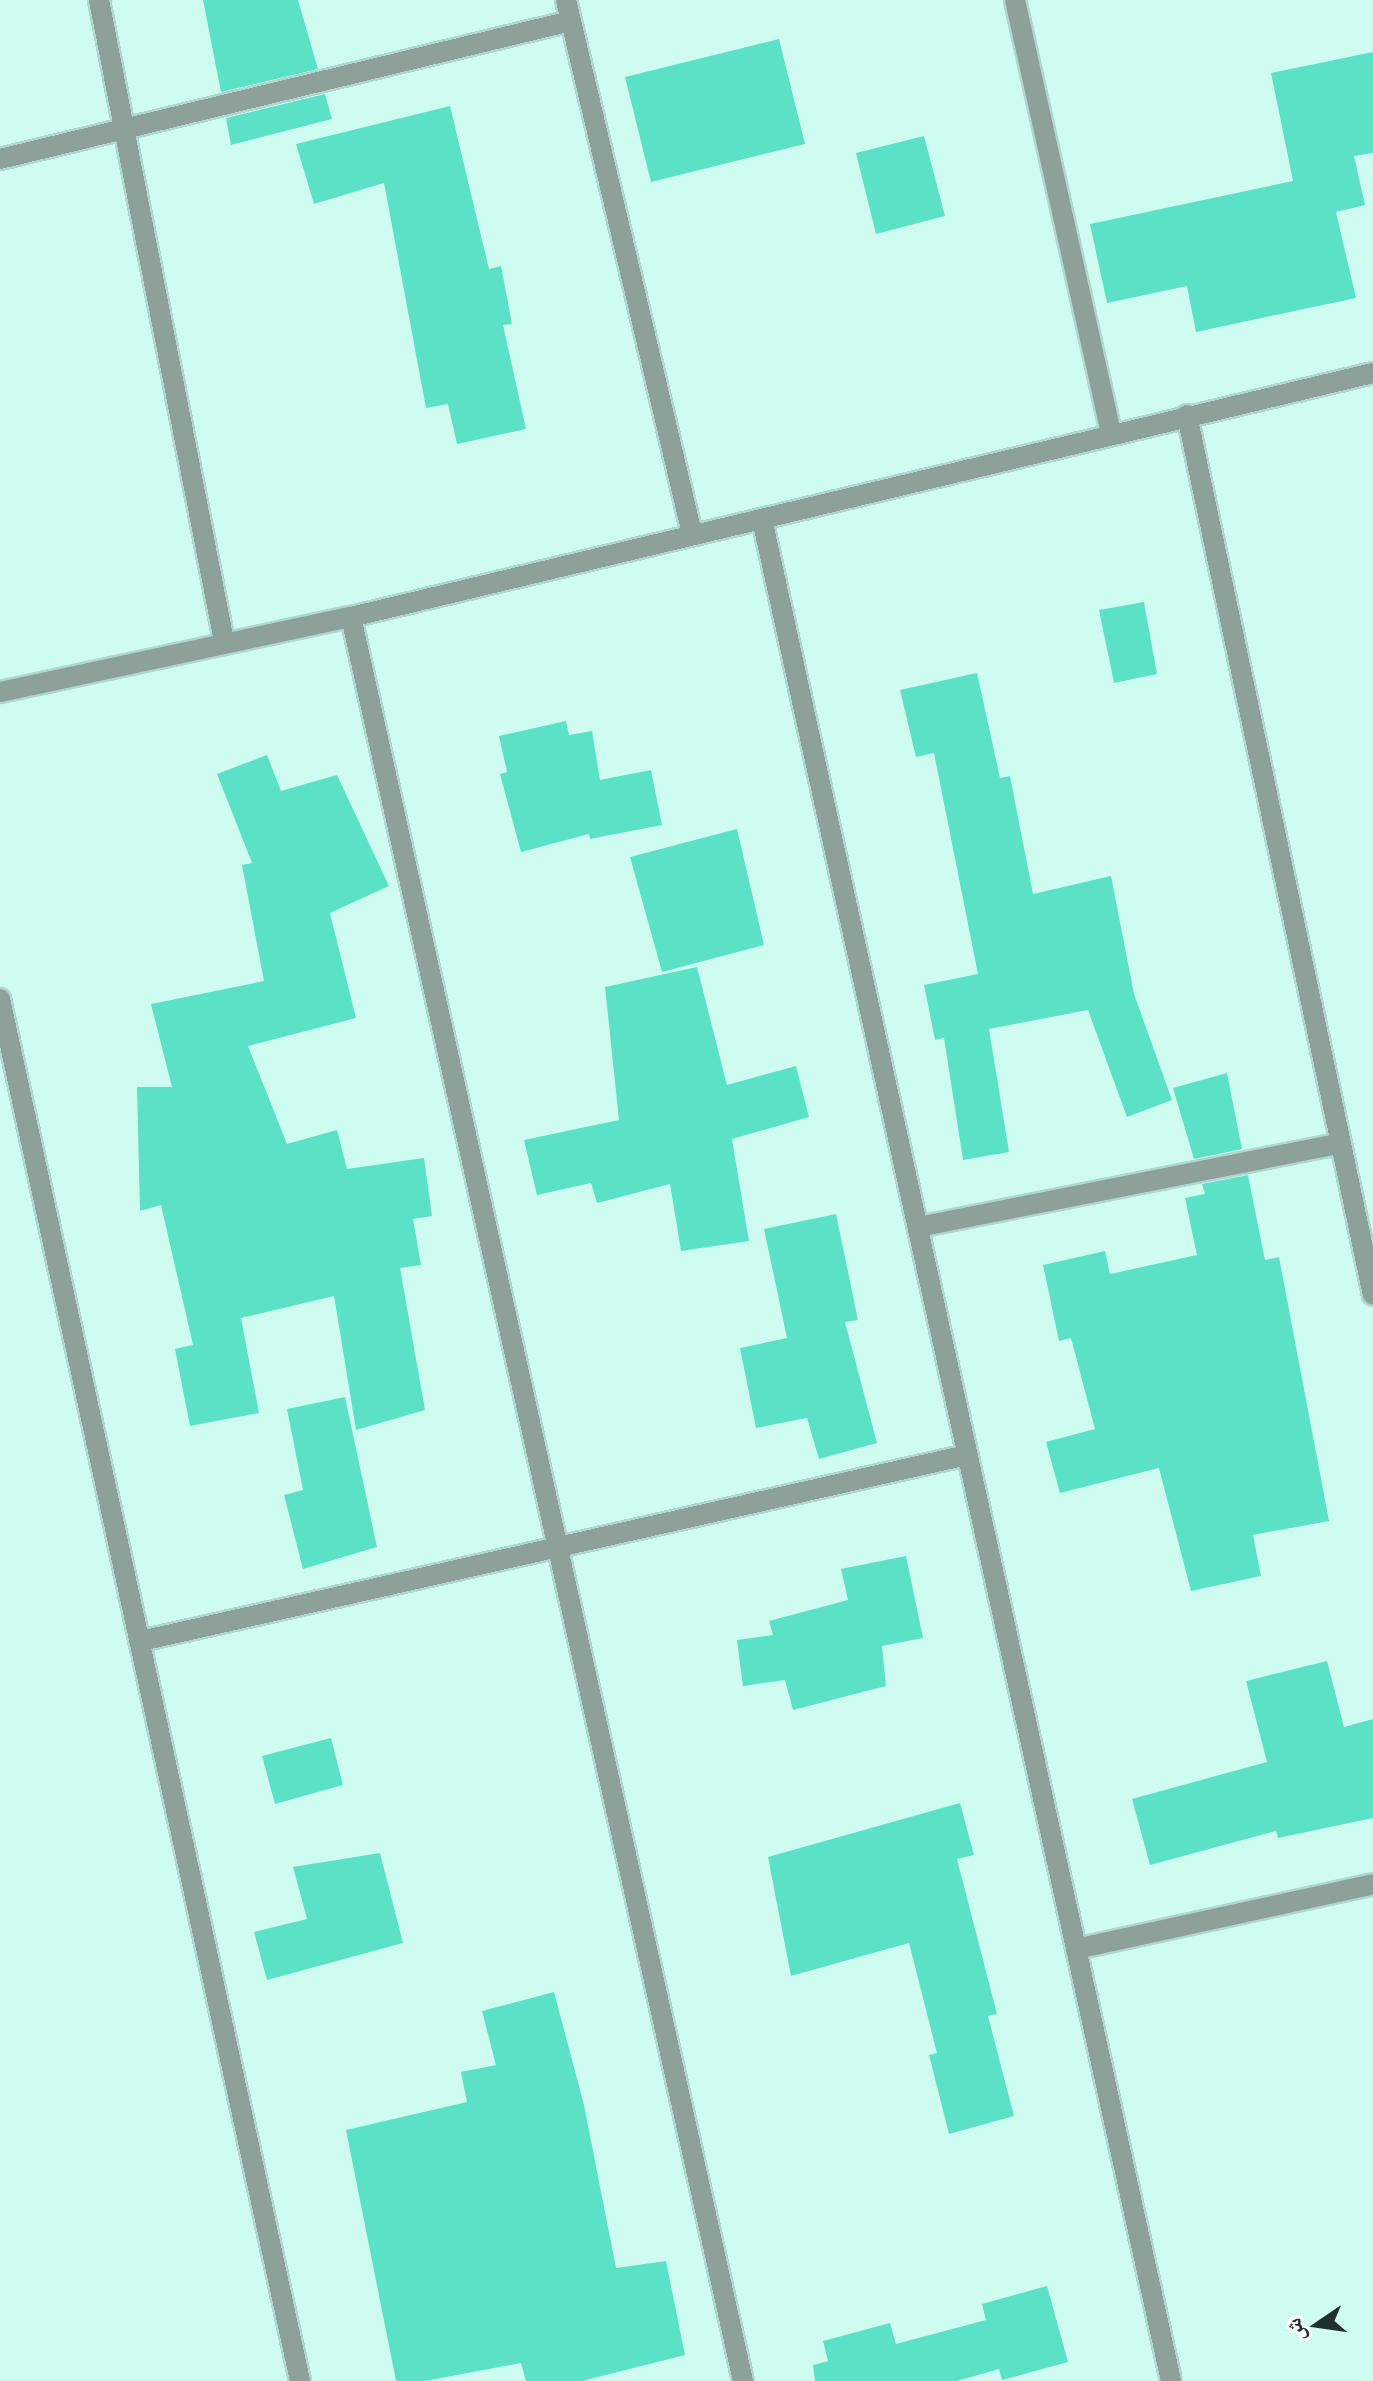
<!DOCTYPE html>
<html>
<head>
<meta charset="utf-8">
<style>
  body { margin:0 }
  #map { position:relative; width:1373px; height:2381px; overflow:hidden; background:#cffcf0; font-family:"Noto Sans","Noto Naskh Arabic",sans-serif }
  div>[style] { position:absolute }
  .building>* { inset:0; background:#5be1c5 }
  .roads { filter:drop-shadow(2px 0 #b0d7cd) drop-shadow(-2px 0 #b0d7cd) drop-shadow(0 2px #b0d7cd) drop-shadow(0 -2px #b0d7cd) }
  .minor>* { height:20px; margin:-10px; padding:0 10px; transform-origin:10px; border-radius:10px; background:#8da09a }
  .tertiary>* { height:20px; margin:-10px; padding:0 10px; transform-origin:10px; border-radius:10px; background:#8da09a }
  span { translate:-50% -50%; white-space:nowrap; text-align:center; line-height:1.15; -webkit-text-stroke:8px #fff; paint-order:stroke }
  .north { position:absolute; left:1277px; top:2285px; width:80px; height:80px; -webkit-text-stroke:6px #fff; paint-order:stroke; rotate:257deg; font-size:22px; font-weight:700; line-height:32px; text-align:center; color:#20312d }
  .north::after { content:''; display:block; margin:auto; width:28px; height:36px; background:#20312d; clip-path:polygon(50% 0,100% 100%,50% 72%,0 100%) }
</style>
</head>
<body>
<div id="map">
  <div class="building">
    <div style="clip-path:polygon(203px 0,298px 0,318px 69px,221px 92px)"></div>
    <div style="clip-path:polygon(779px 39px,805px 144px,651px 182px,625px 77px)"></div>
    <div style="clip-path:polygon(1373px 52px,1373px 153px,1354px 156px,1365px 205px,1336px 212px,1356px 298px,1196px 332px,1187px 286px,1107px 303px,1090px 224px,1293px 181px,1271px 73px)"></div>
    <div style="clip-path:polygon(325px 94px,332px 119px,231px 145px,226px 118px)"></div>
    <div style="clip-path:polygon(450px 106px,489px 269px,501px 266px,512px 324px,503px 325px,526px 429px,457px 444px,448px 404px,426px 408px,384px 183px,314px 204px,296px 144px)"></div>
    <div style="clip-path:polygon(924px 136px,945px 216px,876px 234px,856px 153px)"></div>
    <div style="clip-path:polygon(1144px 602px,1157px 674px,1114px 683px,1099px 610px)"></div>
    <div style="clip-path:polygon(977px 673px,1000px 778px,1010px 776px,1033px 894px,1111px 876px,1134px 994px,1172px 1100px,1127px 1117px,1088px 1010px,989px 1029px,1009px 1152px,963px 1160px,944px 1038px,935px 1040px,924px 985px,978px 974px,934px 753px,916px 757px,900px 690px)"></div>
    <div style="clip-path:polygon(566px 721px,569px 735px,592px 731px,600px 780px,651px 770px,662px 825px,590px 839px,589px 834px,521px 852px,500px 774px,507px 772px,499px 736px)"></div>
    <div style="clip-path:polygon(267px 755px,281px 791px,337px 775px,389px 886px,330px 913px,356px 1018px,248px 1046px,287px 1144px,337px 1130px,347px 1169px,424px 1158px,432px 1216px,413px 1219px,421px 1265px,400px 1268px,425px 1410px,356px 1430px,334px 1296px,241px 1318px,259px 1413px,190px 1426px,175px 1349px,193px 1345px,161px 1205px,140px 1211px,137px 1087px,172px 1087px,151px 1004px,264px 981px,242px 865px,252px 863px,217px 774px)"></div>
    <div style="clip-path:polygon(737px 829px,764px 945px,662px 972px,630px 857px)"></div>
    <div style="clip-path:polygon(697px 967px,727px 1085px,796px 1066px,809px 1117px,732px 1139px,749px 1241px,681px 1251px,670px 1184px,597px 1203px,591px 1183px,537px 1195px,524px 1140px,619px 1120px,605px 987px)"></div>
    <div style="clip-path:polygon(1227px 1073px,1242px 1149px,1194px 1159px,1173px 1088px)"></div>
    <div style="clip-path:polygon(1248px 1175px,1265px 1260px,1279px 1257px,1329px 1521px,1253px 1535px,1261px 1576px,1191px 1591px,1159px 1468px,1060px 1493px,1046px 1442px,1095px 1429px,1071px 1338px,1059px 1341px,1043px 1265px,1105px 1251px,1110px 1274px,1197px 1255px,1185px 1198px,1205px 1194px,1202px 1184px)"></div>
    <div style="clip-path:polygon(836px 1214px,858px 1320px,845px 1322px,877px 1443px,819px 1459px,807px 1418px,756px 1428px,740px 1348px,787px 1338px,764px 1229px)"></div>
    <div style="clip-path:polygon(345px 1397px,377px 1547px,303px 1569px,284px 1495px,303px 1490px,287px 1409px)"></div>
    <div style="clip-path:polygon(906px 1556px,923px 1638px,882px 1646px,886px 1686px,793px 1710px,785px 1680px,743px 1686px,737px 1640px,773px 1635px,769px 1621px,848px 1600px,841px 1569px)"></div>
    <div style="clip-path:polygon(1327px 1661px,1344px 1727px,1373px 1719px,1373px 1818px,1278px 1838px,1276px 1831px,1150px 1865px,1132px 1799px,1267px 1762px,1246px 1681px)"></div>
    <div style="clip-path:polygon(331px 1738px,343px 1785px,275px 1804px,262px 1756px)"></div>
    <div style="clip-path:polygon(960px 1803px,974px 1855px,957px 1859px,997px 2014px,988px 2016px,1014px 2116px,949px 2134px,929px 2055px,937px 2053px,909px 1943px,791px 1976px,768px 1857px)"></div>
    <div style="clip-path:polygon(380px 1853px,403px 1943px,267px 1980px,254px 1932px,307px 1919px,293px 1867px)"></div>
    <div style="clip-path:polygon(554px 1992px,584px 2105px,616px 2268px,666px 2261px,685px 2355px,582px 2381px,526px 2381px,521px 2363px,425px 2381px,396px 2381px,346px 2130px,467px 2102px,461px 2072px,496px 2065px,482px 2011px)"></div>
    <div style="clip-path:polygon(1047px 2286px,1068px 2362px,1002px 2380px,999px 2369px,957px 2381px,815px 2381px,813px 2365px,828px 2361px,823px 2341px,890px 2323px,896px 2344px,986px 2320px,982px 2304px)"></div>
  </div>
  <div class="roads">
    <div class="minor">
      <div style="left:99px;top:0;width:653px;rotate:78.97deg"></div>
      <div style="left:566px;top:0;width:549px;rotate:76.72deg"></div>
      <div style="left:1015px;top:0;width:444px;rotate:77.5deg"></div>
      <div style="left:0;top:159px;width:587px;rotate:-13.59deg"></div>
      <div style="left:1187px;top:415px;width:899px;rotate:78.07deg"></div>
      <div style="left:762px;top:519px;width:1906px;rotate:77.61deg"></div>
      <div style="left:351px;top:617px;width:1807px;rotate:77.47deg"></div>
      <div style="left:0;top:999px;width:1414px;rotate:77.75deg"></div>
      <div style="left:918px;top:1227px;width:431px;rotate:-11.2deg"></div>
      <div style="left:141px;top:1641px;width:847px;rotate:-12.69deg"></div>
      <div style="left:1076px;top:1949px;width:304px;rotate:-12.3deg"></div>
    </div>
    <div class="tertiary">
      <div style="left:0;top:692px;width:359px;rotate:-12.1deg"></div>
      <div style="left:351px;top:617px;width:1051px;rotate:-13.43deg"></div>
    </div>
  </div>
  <div class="north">ش</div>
</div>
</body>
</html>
